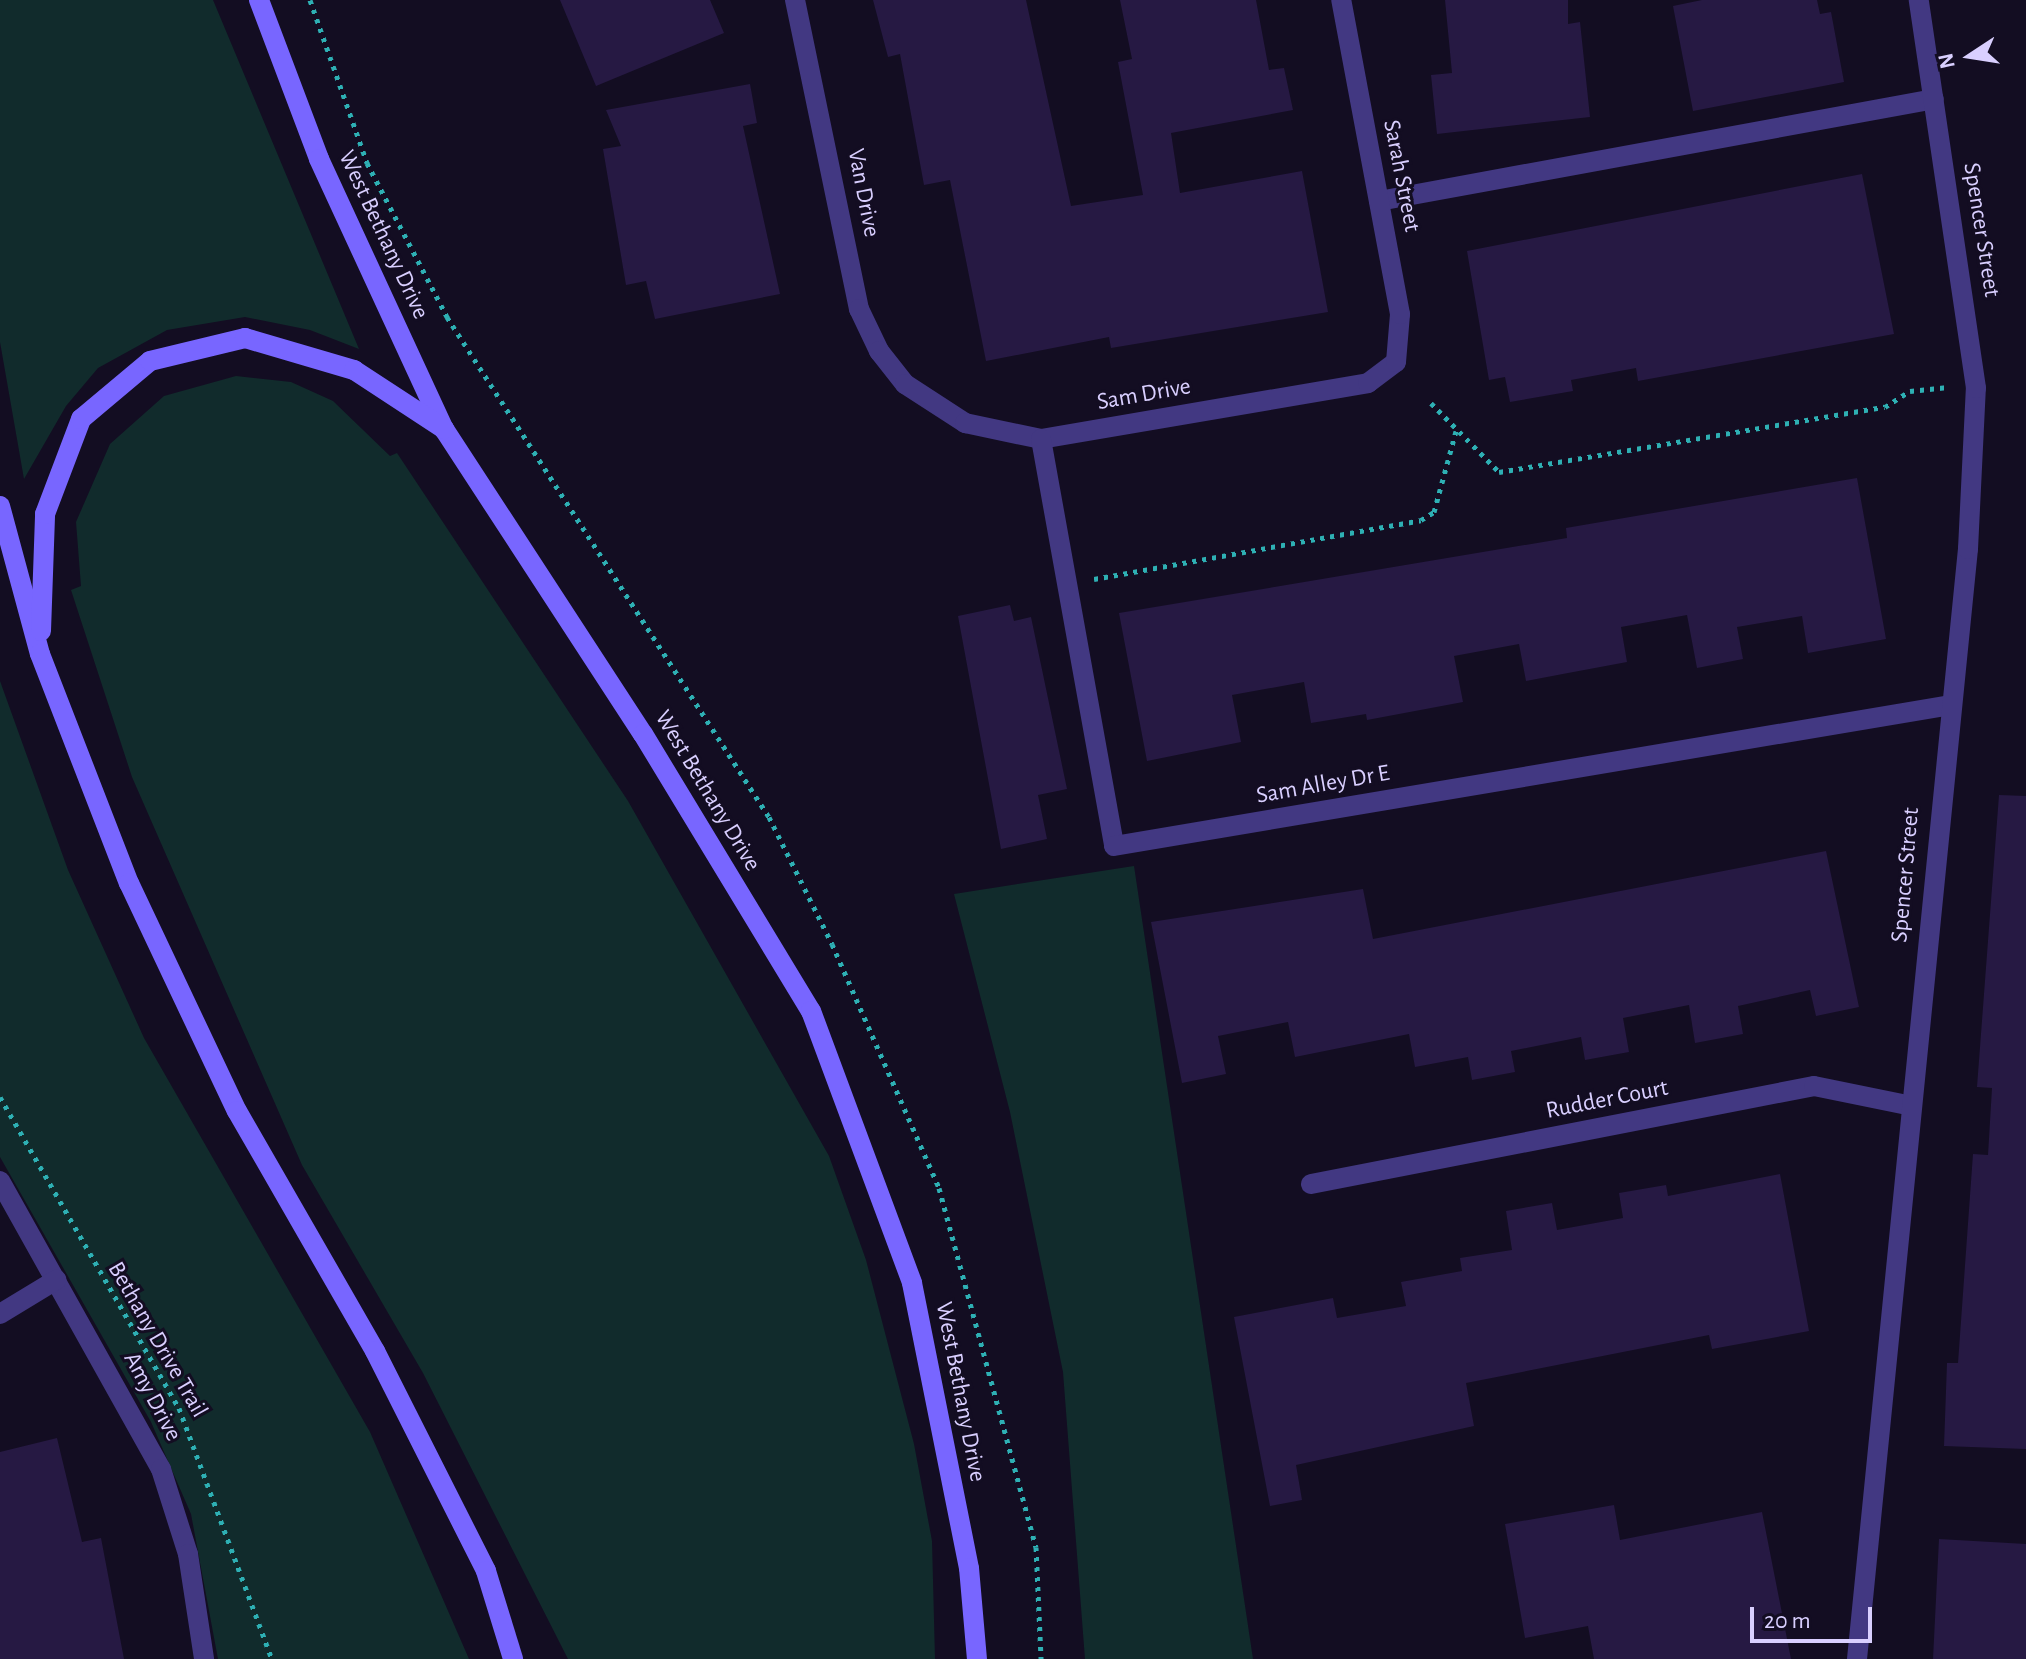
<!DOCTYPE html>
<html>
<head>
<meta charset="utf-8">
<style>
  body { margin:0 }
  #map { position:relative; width:2026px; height:1659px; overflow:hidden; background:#130d22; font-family:"Alegreya Sans",sans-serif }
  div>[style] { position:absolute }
  .green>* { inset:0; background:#112b2c }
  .building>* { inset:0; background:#261943 }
  .path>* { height:5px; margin-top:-2.5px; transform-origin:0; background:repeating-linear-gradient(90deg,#2eb0b4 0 4px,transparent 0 10px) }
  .service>* { height:20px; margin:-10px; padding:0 10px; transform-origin:10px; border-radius:10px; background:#423882 }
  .minor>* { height:20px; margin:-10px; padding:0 10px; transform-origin:10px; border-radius:10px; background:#423882 }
  .secondary>* { height:20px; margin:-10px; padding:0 10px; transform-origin:10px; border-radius:10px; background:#7866ff }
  span { translate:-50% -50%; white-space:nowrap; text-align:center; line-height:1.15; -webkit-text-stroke:6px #130d22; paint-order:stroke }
  .street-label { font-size:24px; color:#d9cfff }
  .north { position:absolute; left:1930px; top:16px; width:80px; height:80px; -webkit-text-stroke:6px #130d22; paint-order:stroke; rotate:258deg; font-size:22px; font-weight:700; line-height:32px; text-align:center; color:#d9cfff }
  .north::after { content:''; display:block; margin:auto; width:28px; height:36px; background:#d9cfff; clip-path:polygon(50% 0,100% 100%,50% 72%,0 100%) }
  .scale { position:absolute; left:1750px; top:1607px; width:122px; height:36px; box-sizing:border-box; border:4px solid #d9cfff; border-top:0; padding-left:10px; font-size:24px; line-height:28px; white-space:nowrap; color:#d9cfff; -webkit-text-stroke:6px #130d22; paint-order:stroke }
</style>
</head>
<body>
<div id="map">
  <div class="green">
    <div style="clip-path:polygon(0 0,213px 0,359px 349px,310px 330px,245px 317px,167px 330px,98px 368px,66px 406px,24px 479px,0 342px)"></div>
    <div style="clip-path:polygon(236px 376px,291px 382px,333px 401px,390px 456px,397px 453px,628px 801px,829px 1156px,866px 1260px,914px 1444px,932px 1541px,935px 1659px,568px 1659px,423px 1373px,302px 1165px,132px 777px,71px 590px,81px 586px,76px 522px,110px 444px,164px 396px)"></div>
    <div style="clip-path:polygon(0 681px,68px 870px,144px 1038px,370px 1432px,469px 1659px,218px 1659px,191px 1514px,151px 1422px,0 1157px)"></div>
    <div style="clip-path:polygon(1134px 866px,1253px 1659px,1085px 1659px,1063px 1372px,1010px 1112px,954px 894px)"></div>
  </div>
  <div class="building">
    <div style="clip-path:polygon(560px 0,710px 0,724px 33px,596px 86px)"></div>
    <div style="clip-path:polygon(873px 0,1026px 0,1071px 206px,1143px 195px,1118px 62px,1132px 59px,1120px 0,1256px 0,1269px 70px,1284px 68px,1293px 110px,1171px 133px,1180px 193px,1302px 171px,1328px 312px,1111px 348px,1109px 337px,986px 361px,950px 180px,924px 185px,900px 54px,888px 57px)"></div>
    <div style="clip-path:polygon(1445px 0,1568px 0,1568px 24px,1580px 22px,1590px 117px,1437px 134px,1431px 75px,1452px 73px)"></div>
    <div style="clip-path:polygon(1702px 0,1817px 0,1820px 14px,1831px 12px,1844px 82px,1693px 111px,1673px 6px)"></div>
    <div style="clip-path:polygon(750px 84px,757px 123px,743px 126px,780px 294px,655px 319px,646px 281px,626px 285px,603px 149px,621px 146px,606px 110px)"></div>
    <div style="clip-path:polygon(1862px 174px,1894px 334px,1638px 381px,1636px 368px,1571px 380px,1573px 391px,1510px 402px,1505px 377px,1489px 380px,1467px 251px)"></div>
    <div style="clip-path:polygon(1857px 478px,1886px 639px,1808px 653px,1802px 616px,1737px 627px,1743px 659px,1697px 668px,1687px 615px,1621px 627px,1627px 662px,1568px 673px,1526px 681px,1519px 644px,1454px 656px,1463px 702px,1367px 720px,1366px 714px,1311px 723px,1304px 682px,1232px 695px,1241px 742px,1147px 761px,1119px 613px,1567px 538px,1566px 528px)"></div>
    <div style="clip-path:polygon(1010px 605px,1014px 621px,1031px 617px,1067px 789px,1038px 795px,1047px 839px,1001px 849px,958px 616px)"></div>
    <div style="clip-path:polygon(1999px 795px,2026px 796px,2026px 1449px,1944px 1446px,1947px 1363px,1958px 1363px,1973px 1154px,1988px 1155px,1992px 1088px,1977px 1087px)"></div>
    <div style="clip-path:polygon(1826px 851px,1859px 1007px,1816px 1016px,1810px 990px,1738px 1006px,1743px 1034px,1695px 1043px,1689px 1005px,1623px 1018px,1629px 1052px,1585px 1060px,1581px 1037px,1511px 1051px,1515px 1072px,1472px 1080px,1468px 1057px,1415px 1067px,1409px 1034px,1295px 1057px,1288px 1022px,1218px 1036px,1226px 1074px,1182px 1083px,1151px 922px,1363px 889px,1373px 939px)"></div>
    <div style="clip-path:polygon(1780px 1174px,1809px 1331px,1712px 1349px,1709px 1335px,1466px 1383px,1474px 1426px,1296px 1465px,1302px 1500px,1270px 1506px,1234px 1317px,1333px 1298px,1337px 1318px,1406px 1306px,1401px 1282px,1462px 1271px,1460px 1258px,1512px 1250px,1506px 1211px,1552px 1203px,1557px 1230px,1623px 1218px,1619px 1193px,1666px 1185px,1668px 1196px)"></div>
    <div style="clip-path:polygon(57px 1438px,82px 1542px,101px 1538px,124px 1659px,0 1659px,0 1452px)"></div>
    <div style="clip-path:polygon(1614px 1505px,1620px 1540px,1762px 1512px,1791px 1659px,1594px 1659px,1588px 1626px,1525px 1638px,1505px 1524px)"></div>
    <div style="clip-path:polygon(1939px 1539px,2026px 1544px,2026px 1659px,1933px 1659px)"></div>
  </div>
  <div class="path">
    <div style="left:310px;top:0;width:173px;rotate:70.7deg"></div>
    <div style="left:367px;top:163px;width:174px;rotate:62.5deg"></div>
    <div style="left:447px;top:317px;width:595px;rotate:57.22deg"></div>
    <div style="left:769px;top:817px;width:142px;rotate:63.6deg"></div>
    <div style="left:832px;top:944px;width:266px;rotate:66.3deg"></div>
    <div style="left:939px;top:1188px;width:372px;rotate:74.9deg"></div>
    <div style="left:1036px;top:1547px;width:112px;rotate:87.4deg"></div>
    <div style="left:1431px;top:403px;width:97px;rotate:45.4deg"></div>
    <div style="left:1499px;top:472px;width:391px;rotate:-9.6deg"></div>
    <div style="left:1885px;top:407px;width:30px;rotate:-33deg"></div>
    <div style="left:1910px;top:391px;width:36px;rotate:-6deg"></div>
    <div style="left:1094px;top:579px;width:332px;rotate:-10.2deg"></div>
    <div style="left:1421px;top:520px;width:15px;rotate:-32deg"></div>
    <div style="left:1434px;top:512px;width:84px;rotate:-74.8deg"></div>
    <div style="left:0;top:1097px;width:359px;rotate:60.1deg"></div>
    <div style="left:179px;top:1408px;width:268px;rotate:69.7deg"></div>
  </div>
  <div class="service">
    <div style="left:1379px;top:201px;width:564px;rotate:-10.41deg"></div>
  </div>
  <div class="minor">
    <div style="left:795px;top:0;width:316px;rotate:78.3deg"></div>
    <div style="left:859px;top:309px;width:47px;rotate:64.5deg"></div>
    <div style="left:879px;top:351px;width:42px;rotate:51.8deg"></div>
    <div style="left:905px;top:384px;width:72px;rotate:33deg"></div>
    <div style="left:965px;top:423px;width:78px;rotate:11.9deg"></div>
    <div style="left:1041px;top:439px;width:332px;rotate:-9.7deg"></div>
    <div style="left:1368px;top:383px;width:35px;rotate:-37deg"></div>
    <div style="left:1396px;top:362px;width:48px;rotate:-85.2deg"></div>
    <div style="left:1400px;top:314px;width:319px;rotate:-100.6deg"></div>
    <div style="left:1041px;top:439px;width:413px;rotate:79.8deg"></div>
    <div style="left:1114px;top:846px;width:848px;rotate:-9.57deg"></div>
    <div style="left:0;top:1181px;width:330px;rotate:60.8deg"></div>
    <div style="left:161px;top:1469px;width:89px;rotate:72.4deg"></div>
    <div style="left:188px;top:1554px;width:106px;rotate:81.3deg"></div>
    <div style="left:1311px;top:1184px;width:512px;rotate:-11.02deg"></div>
    <div style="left:1814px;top:1086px;width:100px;rotate:11.5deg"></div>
    <div style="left:0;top:1314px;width:66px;rotate:-31.3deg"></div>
    <div style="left:1857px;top:1659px;width:1116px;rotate:-84.29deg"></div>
    <div style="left:1968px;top:549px;width:161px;rotate:-87.2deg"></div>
    <div style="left:1976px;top:388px;width:392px;rotate:-98.4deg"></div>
  </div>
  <div class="secondary">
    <div style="left:259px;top:0;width:170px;rotate:69.3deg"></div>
    <div style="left:319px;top:159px;width:298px;rotate:65.2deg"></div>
    <div style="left:444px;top:429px;width:364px;rotate:56.9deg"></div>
    <div style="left:643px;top:734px;width:324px;rotate:58.8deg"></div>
    <div style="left:811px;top:1011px;width:290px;rotate:69.6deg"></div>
    <div style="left:912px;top:1283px;width:291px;rotate:78.7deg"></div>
    <div style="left:969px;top:1568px;width:91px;rotate:85deg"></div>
    <div style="left:0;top:506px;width:153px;rotate:74.9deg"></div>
    <div style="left:40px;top:654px;width:246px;rotate:68.8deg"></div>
    <div style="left:129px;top:883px;width:252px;rotate:64.7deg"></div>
    <div style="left:237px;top:1111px;width:277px;rotate:60.1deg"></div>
    <div style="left:375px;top:1351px;width:246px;rotate:63.2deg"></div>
    <div style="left:486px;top:1571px;width:92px;rotate:72.9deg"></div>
    <div style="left:41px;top:631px;width:117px;rotate:-88deg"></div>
    <div style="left:45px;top:514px;width:102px;rotate:-69.2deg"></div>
    <div style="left:81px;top:419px;width:90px;rotate:-40deg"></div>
    <div style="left:150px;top:361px;width:98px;rotate:-13.6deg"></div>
    <div style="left:245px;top:338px;width:114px;rotate:16.4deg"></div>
    <div style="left:354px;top:370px;width:108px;rotate:33.2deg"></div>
  </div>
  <div class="street-label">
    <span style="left:1401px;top:176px;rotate:79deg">Sarah Street</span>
    <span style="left:863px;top:193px;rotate:79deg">Van Drive</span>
    <span style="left:1981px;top:230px;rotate:81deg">Spencer Street</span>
    <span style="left:383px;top:235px;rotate:65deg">West Bethany Drive</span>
    <span style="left:1144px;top:395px;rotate:-10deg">Sam Drive</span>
    <span style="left:1323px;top:785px;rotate:-10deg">Sam Alley Dr E</span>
    <span style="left:707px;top:791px;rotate:59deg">West Bethany Drive</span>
    <span style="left:1906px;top:875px;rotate:-85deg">Spencer Street</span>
    <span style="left:1607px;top:1100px;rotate:-11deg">Rudder Court</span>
    <span style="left:157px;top:1340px;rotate:60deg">Bethany Drive Trail</span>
    <span style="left:960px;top:1392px;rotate:79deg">West Bethany Drive</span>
    <span style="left:152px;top:1397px;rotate:62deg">Amy Drive</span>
  </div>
  <div class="north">N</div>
  <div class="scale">20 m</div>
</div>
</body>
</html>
